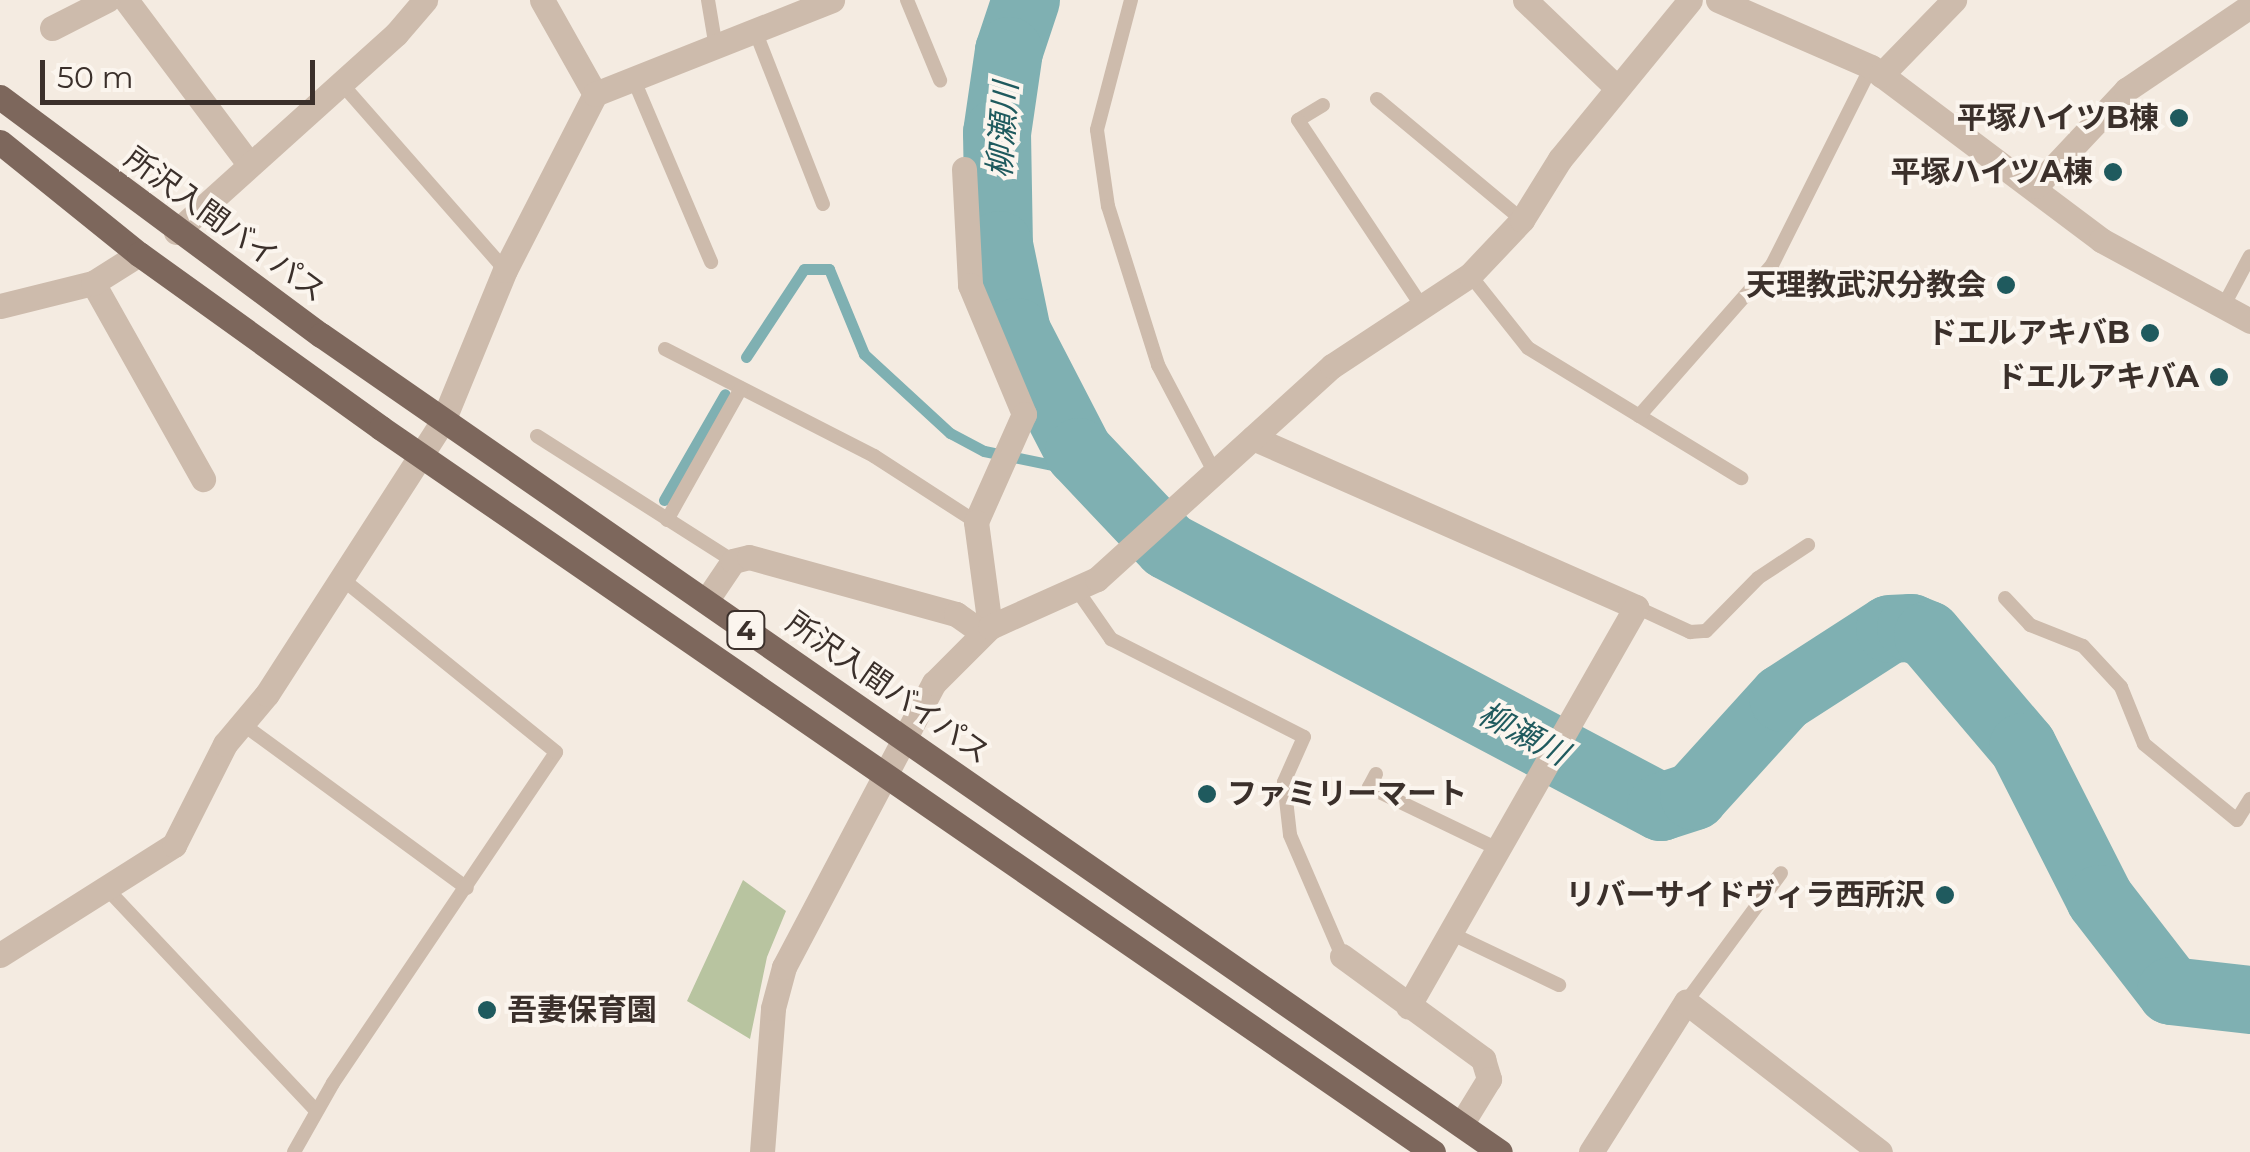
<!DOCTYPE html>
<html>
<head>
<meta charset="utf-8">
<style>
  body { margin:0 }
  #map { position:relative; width:2250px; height:1152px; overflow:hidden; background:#f4ebe1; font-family:Montserrat,"Noto Sans JP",sans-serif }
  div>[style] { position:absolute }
  .green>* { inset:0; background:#b8c4a0 }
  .stream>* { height:11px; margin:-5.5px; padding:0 5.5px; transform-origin:5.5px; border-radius:5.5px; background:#7fb0b2 }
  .river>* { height:68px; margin:-34px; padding:0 34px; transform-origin:34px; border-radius:34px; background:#7fb0b2 }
  .service>* { height:14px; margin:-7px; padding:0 7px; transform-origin:7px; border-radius:7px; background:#cdbbac }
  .minor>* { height:25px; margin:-12.5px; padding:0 12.5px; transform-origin:12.5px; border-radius:12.5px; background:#cdbbac }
  .tertiary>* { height:25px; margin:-12.5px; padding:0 12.5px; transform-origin:12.5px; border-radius:12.5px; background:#cdbbac }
  .primary>* { height:25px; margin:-12.5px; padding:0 12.5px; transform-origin:12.5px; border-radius:12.5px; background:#7d675c }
  .dots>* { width:28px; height:28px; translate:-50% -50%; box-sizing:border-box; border:5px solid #fbf5ee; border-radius:50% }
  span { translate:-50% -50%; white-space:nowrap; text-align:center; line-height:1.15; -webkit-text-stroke:8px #fbf5ee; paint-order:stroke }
  .shield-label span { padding:2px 8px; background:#fbf5ee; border:2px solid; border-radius:8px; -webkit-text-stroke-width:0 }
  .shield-label { font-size:28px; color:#3b302b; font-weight:700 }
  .poi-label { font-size:30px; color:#3b302b; font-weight:700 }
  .right { translate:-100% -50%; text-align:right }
  .left { translate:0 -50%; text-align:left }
  .street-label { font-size:30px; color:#3b302b }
  .water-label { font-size:32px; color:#1f5a5e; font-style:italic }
  .scale { position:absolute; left:40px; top:60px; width:275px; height:45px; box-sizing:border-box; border:5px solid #3b302b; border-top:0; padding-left:12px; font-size:30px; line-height:35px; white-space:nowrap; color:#3b302b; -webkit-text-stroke:8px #fbf5ee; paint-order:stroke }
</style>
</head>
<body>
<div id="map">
  <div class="green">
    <div style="clip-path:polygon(743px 880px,786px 911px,767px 957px,750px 1039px,687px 1001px)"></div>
  </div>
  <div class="stream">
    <div style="left:746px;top:357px;width:105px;rotate:-56.6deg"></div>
    <div style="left:804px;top:269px;width:25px"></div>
    <div style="left:829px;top:269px;width:92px;rotate:67.6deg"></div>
    <div style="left:864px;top:354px;width:117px;rotate:42.6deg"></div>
    <div style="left:950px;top:433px;width:38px;rotate:28deg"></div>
    <div style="left:984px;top:451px;width:114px;rotate:11.6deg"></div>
    <div style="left:664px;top:500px;width:122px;rotate:-60.1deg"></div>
  </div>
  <div class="river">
    <div style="left:1026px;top:0;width:54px;rotate:108.4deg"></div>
    <div style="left:1009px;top:51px;width:83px;rotate:98.3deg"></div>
    <div style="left:997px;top:133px;width:112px;rotate:89deg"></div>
    <div style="left:999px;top:245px;width:89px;rotate:78.3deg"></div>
    <div style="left:1017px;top:332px;width:135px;rotate:62.7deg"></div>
    <div style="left:1079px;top:452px;width:129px;rotate:46.6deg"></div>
    <div style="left:1168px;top:546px;width:558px;rotate:27.9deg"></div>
    <div style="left:1661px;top:807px;width:35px;rotate:-18deg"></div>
    <div style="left:1694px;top:796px;width:132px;rotate:-47.8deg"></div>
    <div style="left:1783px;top:698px;width:127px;rotate:-32.8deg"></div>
    <div style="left:1890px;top:629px;width:21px;rotate:-3deg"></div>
    <div style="left:1911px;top:628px;width:18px;rotate:22deg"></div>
    <div style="left:1928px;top:635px;width:147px;rotate:49.7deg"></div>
    <div style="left:2023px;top:747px;width:170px;rotate:63.1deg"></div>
    <div style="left:2100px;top:899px;width:116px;rotate:52.3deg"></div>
    <div style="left:2171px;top:991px;width:80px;rotate:6.5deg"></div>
  </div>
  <div class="service">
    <div style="left:708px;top:0;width:43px;rotate:80.5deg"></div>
    <div style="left:907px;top:0;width:87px;rotate:67.6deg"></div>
    <div style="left:1131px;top:0;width:134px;rotate:104.7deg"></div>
    <div style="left:1097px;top:130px;width:77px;rotate:81.8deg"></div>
    <div style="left:1108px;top:206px;width:167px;rotate:72.5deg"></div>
    <div style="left:1158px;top:365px;width:122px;rotate:62.2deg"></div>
    <div style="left:754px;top:28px;width:189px;rotate:68.6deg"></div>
    <div style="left:633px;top:78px;width:200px;rotate:67deg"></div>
    <div style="left:341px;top:83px;width:249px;rotate:48.7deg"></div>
    <div style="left:1377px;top:99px;width:189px;rotate:39.8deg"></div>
    <div style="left:1323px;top:105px;width:29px;rotate:149deg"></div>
    <div style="left:1298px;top:120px;width:226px;rotate:56.4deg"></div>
    <div style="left:1470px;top:275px;width:93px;rotate:51.5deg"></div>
    <div style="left:1528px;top:348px;width:250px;rotate:31.4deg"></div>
    <div style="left:2225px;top:303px;width:53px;rotate:-62deg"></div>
    <div style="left:665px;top:349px;width:235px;rotate:27.1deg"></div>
    <div style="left:874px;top:456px;width:121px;rotate:32.9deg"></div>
    <div style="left:1639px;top:416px;width:201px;rotate:-48.6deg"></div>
    <div style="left:1772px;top:265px;width:221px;rotate:-63.4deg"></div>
    <div style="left:537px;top:436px;width:232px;rotate:32.5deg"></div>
    <div style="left:667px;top:520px;width:151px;rotate:-60.7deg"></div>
    <div style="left:1077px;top:590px;width:60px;rotate:55.2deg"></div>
    <div style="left:1111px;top:639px;width:216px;rotate:26.9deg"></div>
    <div style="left:1304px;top:737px;width:49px;rotate:114deg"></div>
    <div style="left:1284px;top:782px;width:53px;rotate:83.5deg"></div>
    <div style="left:1290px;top:835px;width:132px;rotate:66.7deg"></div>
    <div style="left:2005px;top:598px;width:37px;rotate:47deg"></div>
    <div style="left:2030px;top:625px;width:57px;rotate:21.6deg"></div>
    <div style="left:2083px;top:646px;width:56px;rotate:47.2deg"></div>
    <div style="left:2121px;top:687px;width:61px;rotate:68deg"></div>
    <div style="left:2144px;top:744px;width:120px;rotate:39.3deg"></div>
    <div style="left:2237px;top:820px;width:25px;rotate:-58deg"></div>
    <div style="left:1636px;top:607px;width:60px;rotate:24.8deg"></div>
    <div style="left:1690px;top:632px;width:16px;rotate:-4deg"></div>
    <div style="left:1706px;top:631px;width:74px;rotate:-45.5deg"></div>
    <div style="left:1758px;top:578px;width:60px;rotate:-33.4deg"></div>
    <div style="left:244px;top:725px;width:276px;rotate:36.2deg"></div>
    <div style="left:1376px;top:774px;width:15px;rotate:118deg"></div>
    <div style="left:1369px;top:787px;width:143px;rotate:25.7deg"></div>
    <div style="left:109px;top:891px;width:302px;rotate:46.7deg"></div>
    <div style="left:1450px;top:933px;width:121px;rotate:25.5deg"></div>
    <div style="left:1686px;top:1002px;width:160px;rotate:-53.6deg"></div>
    <div style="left:294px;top:1152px;width:79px;rotate:-60.5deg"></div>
    <div style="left:333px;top:1083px;width:399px;rotate:-56deg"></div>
    <div style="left:556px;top:752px;width:275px;rotate:-141deg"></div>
  </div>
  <div class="minor">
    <div style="left:126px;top:0;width:206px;rotate:53.1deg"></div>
    <div style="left:542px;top:0;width:108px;rotate:60.6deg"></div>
    <div style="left:1525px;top:0;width:126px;rotate:43.7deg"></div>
    <div style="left:1718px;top:0;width:167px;rotate:23.6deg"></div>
    <div style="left:1871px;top:67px;width:288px;rotate:36.9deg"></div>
    <div style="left:2101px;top:240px;width:170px;rotate:28.5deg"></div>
    <div style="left:52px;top:28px;width:62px;rotate:-27deg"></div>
    <div style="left:1881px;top:75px;width:105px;rotate:-45.8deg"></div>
    <div style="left:964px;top:169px;width:116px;rotate:87deg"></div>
    <div style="left:970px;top:285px;width:140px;rotate:67.3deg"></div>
    <div style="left:1024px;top:414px;width:118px;rotate:114deg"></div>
    <div style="left:976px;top:522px;width:106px;rotate:82.4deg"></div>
    <div style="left:2036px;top:186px;width:132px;rotate:-46.8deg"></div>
    <div style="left:2126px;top:90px;width:150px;rotate:-34.1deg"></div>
    <div style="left:176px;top:232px;width:296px;rotate:-42deg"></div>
    <div style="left:396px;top:34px;width:45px;rotate:-49.5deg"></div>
    <div style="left:93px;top:283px;width:225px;rotate:60.7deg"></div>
    <div style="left:0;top:306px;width:96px;rotate:-13.9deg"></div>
    <div style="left:93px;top:283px;width:54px;rotate:-32.2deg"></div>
    <div style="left:1253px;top:438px;width:419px;rotate:23.8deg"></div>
    <div style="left:1636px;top:607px;width:460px;rotate:119.7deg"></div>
    <div style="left:706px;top:601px;width:48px;rotate:-56deg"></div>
    <div style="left:733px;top:561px;width:16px;rotate:-14deg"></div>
    <div style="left:749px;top:557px;width:215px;rotate:15.4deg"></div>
    <div style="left:956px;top:614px;width:33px;rotate:35deg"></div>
    <div style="left:0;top:955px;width:206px;rotate:-32.3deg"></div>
    <div style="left:174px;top:845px;width:113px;rotate:-63.2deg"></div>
    <div style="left:225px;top:744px;width:65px;rotate:-50deg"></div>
    <div style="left:267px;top:694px;width:325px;rotate:-57.2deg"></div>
    <div style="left:443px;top:421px;width:163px;rotate:-67.7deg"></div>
    <div style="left:505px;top:270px;width:198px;rotate:-62.9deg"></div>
    <div style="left:595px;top:94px;width:255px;rotate:-21.6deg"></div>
    <div style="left:1342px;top:956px;width:175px;rotate:36.1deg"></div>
    <div style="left:1483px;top:1059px;width:21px;rotate:73deg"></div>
    <div style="left:1489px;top:1079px;width:52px;rotate:121.5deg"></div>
    <div style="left:1591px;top:1152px;width:178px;rotate:-57.7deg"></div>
    <div style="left:1686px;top:1002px;width:245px;rotate:37.7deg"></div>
  </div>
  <div class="tertiary">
    <div style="left:762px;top:1152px;width:144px;rotate:-85.6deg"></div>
    <div style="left:773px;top:1008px;width:42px;rotate:-75deg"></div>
    <div style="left:784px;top:967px;width:321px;rotate:-62.2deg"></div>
    <div style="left:934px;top:683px;width:79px;rotate:-45deg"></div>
    <div style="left:990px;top:627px;width:117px;rotate:-24.2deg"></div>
    <div style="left:1097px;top:579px;width:317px;rotate:-42.2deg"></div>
    <div style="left:1332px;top:366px;width:165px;rotate:-33.4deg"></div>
    <div style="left:1470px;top:275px;width:76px;rotate:-46.6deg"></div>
    <div style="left:1522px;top:220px;width:72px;rotate:-58.1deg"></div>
    <div style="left:1560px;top:159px;width:205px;rotate:-50.7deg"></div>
  </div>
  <div class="primary">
    <div style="left:0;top:97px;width:400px;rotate:36.6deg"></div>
    <div style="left:321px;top:335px;width:1434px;rotate:34.72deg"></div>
    <div style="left:0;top:142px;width:179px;rotate:38.9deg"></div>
    <div style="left:139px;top:254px;width:298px;rotate:35.7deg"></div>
    <div style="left:381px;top:428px;width:1277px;rotate:34.54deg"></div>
  </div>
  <div class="dots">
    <div style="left:2179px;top:118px;background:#1f5a5e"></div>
    <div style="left:2113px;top:172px;background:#1f5a5e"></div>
    <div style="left:2006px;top:285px;background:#1f5a5e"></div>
    <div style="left:2150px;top:333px;background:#1f5a5e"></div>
    <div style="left:2219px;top:377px;background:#1f5a5e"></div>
    <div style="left:1207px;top:794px;background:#1f5a5e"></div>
    <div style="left:1945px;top:895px;background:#1f5a5e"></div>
    <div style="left:487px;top:1010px;background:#1f5a5e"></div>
  </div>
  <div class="shield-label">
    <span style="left:746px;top:630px">4</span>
  </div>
  <div class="poi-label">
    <span class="right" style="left:2159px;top:118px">平塚ハイツB棟</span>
    <span class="right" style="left:2093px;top:172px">平塚ハイツA棟</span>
    <span class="right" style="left:1986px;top:285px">天理教武沢分教会</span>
    <span class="right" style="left:2130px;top:333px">ドエルアキバB</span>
    <span class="right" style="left:2199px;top:377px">ドエルアキバA</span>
    <span class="left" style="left:1227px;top:794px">ファミリーマート</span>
    <span class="right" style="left:1925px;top:895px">リバーサイドヴィラ西所沢</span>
    <span class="left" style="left:507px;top:1010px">吾妻保育園</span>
  </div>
  <div class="street-label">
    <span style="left:225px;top:225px;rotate:36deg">所沢入間バイパス</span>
    <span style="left:888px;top:688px;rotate:35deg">所沢入間バイパス</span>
  </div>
  <div class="water-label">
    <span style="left:1003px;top:130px;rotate:-86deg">柳瀬川</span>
    <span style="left:1523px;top:734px;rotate:28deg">柳瀬川</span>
  </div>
  <div class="scale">50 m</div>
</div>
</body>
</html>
